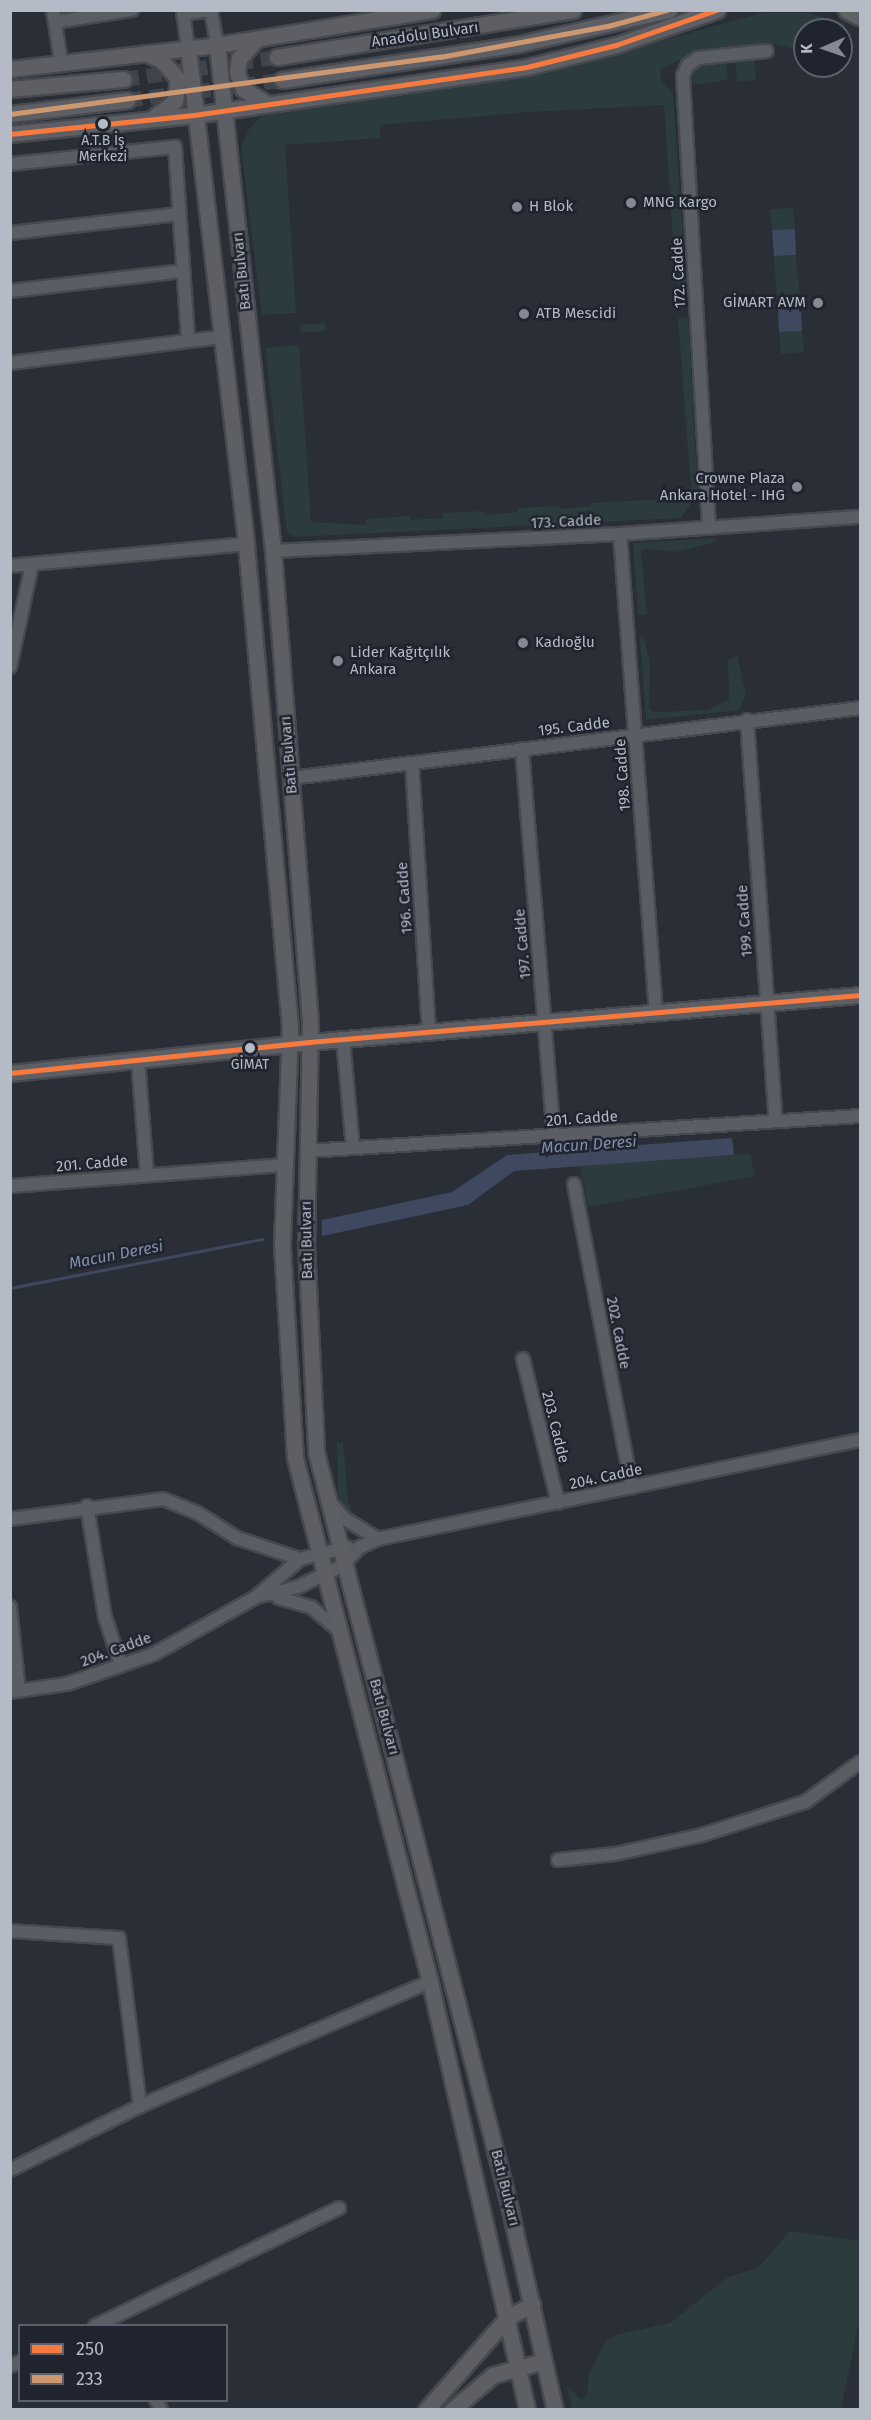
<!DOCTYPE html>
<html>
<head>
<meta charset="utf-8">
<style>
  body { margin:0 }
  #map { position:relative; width:871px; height:2420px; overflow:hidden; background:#2a2e36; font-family:"Fira Sans",sans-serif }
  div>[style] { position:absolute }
  .green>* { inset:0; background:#2c3b3e }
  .water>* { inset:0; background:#3e495f }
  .stream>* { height:3px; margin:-1.5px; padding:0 1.5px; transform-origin:1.5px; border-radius:1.5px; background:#3e495f }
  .major-tunnel>* { height:15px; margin-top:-7.5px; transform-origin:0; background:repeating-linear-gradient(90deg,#3f434c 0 15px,transparent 0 23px) }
  .roads { filter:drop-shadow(2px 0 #46494f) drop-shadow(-2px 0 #46494f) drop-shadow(0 2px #46494f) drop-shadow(0 -2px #46494f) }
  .minor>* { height:12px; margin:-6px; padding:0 6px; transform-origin:6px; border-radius:6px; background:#5a5d64 }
  .major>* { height:15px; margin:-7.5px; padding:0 7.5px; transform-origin:7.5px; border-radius:7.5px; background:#5d5f65 }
  .highway>* { height:18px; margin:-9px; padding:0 9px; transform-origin:9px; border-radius:9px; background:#5f6164 }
  .bus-1>* { height:4.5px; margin:-2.25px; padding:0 2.25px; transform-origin:2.25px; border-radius:2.25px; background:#f6793e }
  .bus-2>* { height:4.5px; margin:-2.25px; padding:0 2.25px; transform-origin:2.25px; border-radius:2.25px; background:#cd976f }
  .dots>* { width:16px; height:16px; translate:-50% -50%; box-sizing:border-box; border:3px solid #1f242f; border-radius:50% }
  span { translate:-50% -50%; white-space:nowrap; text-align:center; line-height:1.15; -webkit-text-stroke:5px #1f242f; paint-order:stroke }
  .bus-label { font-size:14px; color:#b5bbc6 }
  .street-label { font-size:15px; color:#b5bbc6 }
  .poi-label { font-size:15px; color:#b5bbc6 }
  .left { translate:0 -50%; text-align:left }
  .right { translate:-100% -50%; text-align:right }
  .water-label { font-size:16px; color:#818faa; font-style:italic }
  .frame { position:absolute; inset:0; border:12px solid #b5bbc6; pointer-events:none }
  .legend { position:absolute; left:18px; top:2324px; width:210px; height:78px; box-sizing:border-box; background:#1f242f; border:2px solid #5b606b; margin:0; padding:8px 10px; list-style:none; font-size:18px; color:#b5bbc6 }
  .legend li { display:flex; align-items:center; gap:12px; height:30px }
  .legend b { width:30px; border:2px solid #5b606b }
  .north { position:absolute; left:793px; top:18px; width:60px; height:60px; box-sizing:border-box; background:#1f242f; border:2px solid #5b606b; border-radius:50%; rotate:268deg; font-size:16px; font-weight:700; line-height:24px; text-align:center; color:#b5bbc6 }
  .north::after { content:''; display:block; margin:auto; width:21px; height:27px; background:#848a94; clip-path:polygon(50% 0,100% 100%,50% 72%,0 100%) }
</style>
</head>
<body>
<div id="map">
  <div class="green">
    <div style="clip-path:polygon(762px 13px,809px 13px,845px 24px,841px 37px,841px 30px,805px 30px,805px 52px,774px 44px,697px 52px,660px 69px,661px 81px,673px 93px,686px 283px,676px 284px,664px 105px,530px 112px,380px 125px,380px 138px,285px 145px,296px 313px,262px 315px,241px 147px,249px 129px,262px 116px,570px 66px)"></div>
    <div style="clip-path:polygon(754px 59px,756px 80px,737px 82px,735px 61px)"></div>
    <div style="clip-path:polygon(726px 62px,728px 80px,692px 85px,694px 68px)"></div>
    <div style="clip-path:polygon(793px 208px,795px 229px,772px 230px,770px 209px)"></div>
    <div style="clip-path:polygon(796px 255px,801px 308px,778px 309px,774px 256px)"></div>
    <div style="clip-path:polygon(688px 317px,698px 494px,681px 518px,295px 537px,287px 532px,265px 348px,299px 345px,311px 522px,366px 525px,366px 519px,410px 516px,410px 520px,443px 518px,443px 513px,484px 511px,485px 515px,518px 512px,518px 508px,560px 506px,560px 509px,591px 506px,591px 503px,684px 498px,691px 490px,678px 318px)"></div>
    <div style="clip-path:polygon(325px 323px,325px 331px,300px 333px,300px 325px)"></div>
    <div style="clip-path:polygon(802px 331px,804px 352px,781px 354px,779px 332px)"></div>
    <div style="clip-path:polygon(716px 538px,715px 542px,675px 552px,646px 549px,641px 552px,647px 614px,638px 615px,633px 543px)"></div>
    <div style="clip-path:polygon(643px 636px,650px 662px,649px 708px,654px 712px,708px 710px,729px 699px,728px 660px,737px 656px,746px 695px,739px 710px,646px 720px,640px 639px)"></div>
    <div style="clip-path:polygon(750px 1154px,755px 1176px,588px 1207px,580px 1166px)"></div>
    <div style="clip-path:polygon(343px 1442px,348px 1501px,355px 1518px,350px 1518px,340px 1505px,338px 1492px,337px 1443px)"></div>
    <div style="clip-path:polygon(790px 2231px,860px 2241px,860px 2316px,841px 2409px,572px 2409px,566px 2385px,582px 2400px,587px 2394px,589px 2373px,606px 2341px,616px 2335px,670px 2323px,728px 2277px,758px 2268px)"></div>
  </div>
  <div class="water">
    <div style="clip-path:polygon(795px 229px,796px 255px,774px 256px,772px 230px)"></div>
    <div style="clip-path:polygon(801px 308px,802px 331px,779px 332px,778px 309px)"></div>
    <div style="clip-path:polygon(732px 1138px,734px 1155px,514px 1171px,468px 1205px,322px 1236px,322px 1220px,452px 1192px,507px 1155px)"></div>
  </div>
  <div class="stream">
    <div style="left:10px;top:1288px;width:257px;rotate:-11deg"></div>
  </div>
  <div class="major-tunnel">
    <div style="left:124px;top:79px;width:155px;rotate:-8.2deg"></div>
    <div style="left:127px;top:100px;width:156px;rotate:-7.4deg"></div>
  </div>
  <div class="roads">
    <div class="minor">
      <div style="left:53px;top:10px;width:53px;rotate:81.3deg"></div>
      <div style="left:211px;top:10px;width:36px;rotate:80deg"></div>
      <div style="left:55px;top:22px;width:78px;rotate:-8.9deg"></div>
      <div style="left:188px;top:48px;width:34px;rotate:-98deg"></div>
      <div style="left:183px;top:14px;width:28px;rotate:-8deg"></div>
      <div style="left:10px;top:164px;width:166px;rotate:-5.9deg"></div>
      <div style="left:175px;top:147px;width:193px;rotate:86.1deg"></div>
      <div style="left:10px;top:233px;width:170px;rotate:-6.4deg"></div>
      <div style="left:10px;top:291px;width:174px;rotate:-6.6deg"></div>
      <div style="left:10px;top:363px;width:213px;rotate:-7deg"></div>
      <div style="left:709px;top:527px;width:452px;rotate:-93.3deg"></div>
      <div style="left:683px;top:76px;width:12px;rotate:-66deg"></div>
      <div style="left:688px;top:65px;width:12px;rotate:-35deg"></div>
      <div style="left:698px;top:58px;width:69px;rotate:-5.8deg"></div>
      <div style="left:620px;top:534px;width:480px;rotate:85.7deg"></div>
      <div style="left:273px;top:551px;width:347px;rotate:-2.8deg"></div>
      <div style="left:620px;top:534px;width:241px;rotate:-4.1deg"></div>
      <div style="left:10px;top:566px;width:237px;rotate:-5.3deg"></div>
      <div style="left:10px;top:667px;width:105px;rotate:-77.9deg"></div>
      <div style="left:747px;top:720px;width:401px;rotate:85.9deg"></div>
      <div style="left:522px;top:749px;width:388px;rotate:85.3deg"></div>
      <div style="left:412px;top:763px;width:270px;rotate:86.4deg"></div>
      <div style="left:291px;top:778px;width:573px;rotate:-7.01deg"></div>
      <div style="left:343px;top:1039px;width:109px;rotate:84.8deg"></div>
      <div style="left:138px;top:1060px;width:114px;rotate:85.5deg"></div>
      <div style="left:307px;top:1151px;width:554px;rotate:-3.62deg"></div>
      <div style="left:574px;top:1184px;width:309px;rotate:79.2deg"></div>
      <div style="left:10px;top:1186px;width:276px;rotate:-4.4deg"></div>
      <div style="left:523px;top:1359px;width:148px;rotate:76.3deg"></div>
      <div style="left:330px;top:1502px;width:23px;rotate:49deg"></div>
      <div style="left:345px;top:1519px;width:39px;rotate:31deg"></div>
      <div style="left:87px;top:1506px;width:112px;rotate:80.8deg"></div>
      <div style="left:105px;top:1617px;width:51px;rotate:71.6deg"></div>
      <div style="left:10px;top:1519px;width:154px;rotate:-7.4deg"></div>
      <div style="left:163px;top:1499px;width:35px;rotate:22deg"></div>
      <div style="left:196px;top:1512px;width:49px;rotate:32.4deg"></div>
      <div style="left:237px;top:1538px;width:66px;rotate:18.4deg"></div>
      <div style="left:274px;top:1593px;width:7px;rotate:45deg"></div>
      <div style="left:279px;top:1598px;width:33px;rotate:16deg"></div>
      <div style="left:311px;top:1607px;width:35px;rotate:40deg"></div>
      <div style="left:256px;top:1597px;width:43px;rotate:-13.4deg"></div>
      <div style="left:298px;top:1587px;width:49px;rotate:-25.5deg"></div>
      <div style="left:342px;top:1566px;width:26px;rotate:-47deg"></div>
      <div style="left:360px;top:1547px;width:20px;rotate:-24deg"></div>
      <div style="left:378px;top:1539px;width:492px;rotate:-11.6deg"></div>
      <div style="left:10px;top:1607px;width:84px;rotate:83.9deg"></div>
      <div style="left:10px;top:1692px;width:58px;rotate:-8deg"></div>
      <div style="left:67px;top:1684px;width:92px;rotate:-19deg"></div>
      <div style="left:154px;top:1654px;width:117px;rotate:-29.2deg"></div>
      <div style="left:256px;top:1597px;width:58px;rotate:-40.8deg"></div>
      <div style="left:300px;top:1559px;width:49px;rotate:-14deg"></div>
      <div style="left:558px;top:1860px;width:57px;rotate:-6deg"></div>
      <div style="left:615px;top:1854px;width:89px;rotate:-12.3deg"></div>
      <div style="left:702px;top:1835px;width:108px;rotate:-17.8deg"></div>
      <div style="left:805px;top:1802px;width:68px;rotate:-36deg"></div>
      <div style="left:10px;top:1931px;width:109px;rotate:3.7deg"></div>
      <div style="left:119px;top:1938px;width:169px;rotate:82.9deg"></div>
      <div style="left:10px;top:2170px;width:145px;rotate:-26.2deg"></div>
      <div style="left:140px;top:2106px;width:315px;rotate:-23.2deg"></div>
      <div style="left:95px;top:2326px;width:271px;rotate:-25.8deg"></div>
      <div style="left:10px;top:2366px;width:11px;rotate:-22deg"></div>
      <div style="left:156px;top:2400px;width:11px;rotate:63deg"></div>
    </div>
    <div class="major">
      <div style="left:257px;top:39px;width:26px;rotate:133deg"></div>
      <div style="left:239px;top:58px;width:15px;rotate:98deg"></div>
      <div style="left:237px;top:73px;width:17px;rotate:69deg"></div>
      <div style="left:243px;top:89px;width:29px;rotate:31deg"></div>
      <div style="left:217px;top:45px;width:509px;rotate:83.68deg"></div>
      <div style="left:273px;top:551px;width:474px;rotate:85.5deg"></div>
      <div style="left:310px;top:1024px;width:220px;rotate:91deg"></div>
      <div style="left:306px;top:1244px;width:208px;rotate:87.2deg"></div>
      <div style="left:316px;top:1452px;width:777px;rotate:75.62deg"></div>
      <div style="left:509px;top:2205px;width:210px;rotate:77.4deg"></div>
      <div style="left:188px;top:48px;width:499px;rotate:83.3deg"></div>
      <div style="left:246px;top:544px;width:484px;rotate:84.8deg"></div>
      <div style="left:290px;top:1026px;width:220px;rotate:92.1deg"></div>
      <div style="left:282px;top:1246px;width:212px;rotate:86.5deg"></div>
      <div style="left:295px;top:1458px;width:541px;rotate:75.55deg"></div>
      <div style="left:430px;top:1982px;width:439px;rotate:77.2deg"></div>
      <div style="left:145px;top:53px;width:17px;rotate:24deg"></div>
      <div style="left:161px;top:60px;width:25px;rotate:48deg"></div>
      <div style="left:178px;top:79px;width:22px;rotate:98deg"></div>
      <div style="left:175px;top:101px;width:26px;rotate:143deg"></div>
      <div style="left:277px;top:57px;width:300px;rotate:-9deg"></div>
      <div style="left:10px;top:69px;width:208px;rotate:-6.6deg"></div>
      <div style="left:217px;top:45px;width:218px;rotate:-9.2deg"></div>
      <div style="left:282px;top:80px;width:240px;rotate:-8.6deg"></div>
      <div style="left:519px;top:44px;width:154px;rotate:-12.8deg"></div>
      <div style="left:10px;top:89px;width:114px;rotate:-5deg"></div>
      <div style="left:10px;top:114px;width:118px;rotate:-6.8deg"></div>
      <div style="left:10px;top:134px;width:185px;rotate:-5.9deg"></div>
      <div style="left:194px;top:115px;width:336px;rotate:-8.2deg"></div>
      <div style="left:527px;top:67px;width:92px;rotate:-13.9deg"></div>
      <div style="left:616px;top:45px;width:107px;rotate:-19.1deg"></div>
      <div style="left:10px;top:1073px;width:301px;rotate:-5.9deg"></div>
      <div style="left:309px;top:1042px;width:553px;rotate:-4.88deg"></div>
      <div style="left:426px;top:2410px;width:123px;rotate:-48.6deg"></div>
      <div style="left:507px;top:2318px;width:29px;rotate:-29deg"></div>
      <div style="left:452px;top:2410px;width:54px;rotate:-40.5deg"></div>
      <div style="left:493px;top:2375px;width:53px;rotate:-15.4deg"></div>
    </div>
    <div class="highway">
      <div style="left:848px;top:10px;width:13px;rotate:27deg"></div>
    </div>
  </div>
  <div class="bus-1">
    <div style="left:10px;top:134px;width:185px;rotate:-5.9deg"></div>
    <div style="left:194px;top:115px;width:336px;rotate:-8.2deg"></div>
    <div style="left:527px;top:67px;width:92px;rotate:-13.9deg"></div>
    <div style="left:616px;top:45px;width:106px;rotate:-19.3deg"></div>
    <div style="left:10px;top:1073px;width:301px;rotate:-5.9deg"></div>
    <div style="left:309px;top:1042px;width:553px;rotate:-4.88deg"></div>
  </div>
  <div class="bus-2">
    <div style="left:10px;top:114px;width:434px;rotate:-7.6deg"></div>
    <div style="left:440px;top:57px;width:171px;rotate:-10.5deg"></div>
    <div style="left:608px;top:26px;width:61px;rotate:-15.2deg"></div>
  </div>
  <div class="dots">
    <div style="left:103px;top:124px;background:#b5bbc6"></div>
    <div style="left:631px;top:203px;background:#848a94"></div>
    <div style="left:517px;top:207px;background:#848a94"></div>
    <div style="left:818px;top:303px;background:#848a94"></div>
    <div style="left:524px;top:314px;background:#848a94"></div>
    <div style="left:797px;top:487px;background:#848a94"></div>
    <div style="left:523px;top:643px;background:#848a94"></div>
    <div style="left:338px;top:661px;background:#848a94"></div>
    <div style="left:250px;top:1048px;background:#b5bbc6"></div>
  </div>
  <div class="bus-label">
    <span style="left:103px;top:149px">A.T.B İş<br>Merkezi</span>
    <span style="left:250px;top:1065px">GİMAT</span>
  </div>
  <div class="street-label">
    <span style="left:425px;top:35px;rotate:-8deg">Anadolu Bulvarı</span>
    <span style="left:242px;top:271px;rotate:-96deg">Batı Bulvarı</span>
    <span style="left:679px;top:273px;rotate:-93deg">172. Cadde</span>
    <span style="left:566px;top:522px;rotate:-3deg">173. Cadde</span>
    <span style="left:574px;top:727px;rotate:-7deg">195. Cadde</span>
    <span style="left:289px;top:755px;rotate:-95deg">Batı Bulvarı</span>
    <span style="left:623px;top:775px;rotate:-94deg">198. Cadde</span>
    <span style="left:405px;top:898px;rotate:-94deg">196. Cadde</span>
    <span style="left:745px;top:921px;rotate:-94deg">199. Cadde</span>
    <span style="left:523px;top:944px;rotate:-95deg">197. Cadde</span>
    <span style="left:582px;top:1119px;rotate:-4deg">201. Cadde</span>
    <span style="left:92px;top:1164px;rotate:-5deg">201. Cadde</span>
    <span style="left:307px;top:1240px;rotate:-91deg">Batı Bulvarı</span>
    <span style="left:618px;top:1333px;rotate:79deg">202. Cadde</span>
    <span style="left:555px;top:1427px;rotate:76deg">203. Cadde</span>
    <span style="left:606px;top:1477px;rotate:-12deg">204. Cadde</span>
    <span style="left:116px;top:1650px;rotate:-20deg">204. Cadde</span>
    <span style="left:384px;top:1717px;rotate:75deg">Batı Bulvarı</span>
    <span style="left:505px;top:2188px;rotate:76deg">Batı Bulvarı</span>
  </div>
  <div class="poi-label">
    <span class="left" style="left:643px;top:203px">MNG Kargo</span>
    <span class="left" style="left:529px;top:207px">H Blok</span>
    <span class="right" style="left:806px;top:303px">GİMART AVM</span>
    <span class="left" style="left:536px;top:314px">ATB Mescidi</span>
    <span class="right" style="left:785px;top:487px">Crowne Plaza<br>Ankara Hotel - IHG</span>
    <span class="left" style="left:535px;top:643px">Kadıoğlu</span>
    <span class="left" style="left:350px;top:661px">Lider Kağıtçılık<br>Ankara</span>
  </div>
  <div class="water-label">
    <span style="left:589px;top:1145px;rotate:-4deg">Macun Deresi</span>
    <span style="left:116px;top:1255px;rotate:-11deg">Macun Deresi</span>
  </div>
  <div class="frame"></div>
  <ul class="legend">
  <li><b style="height:8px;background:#f6793e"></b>250</li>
  <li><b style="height:8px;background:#cd976f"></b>233</li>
  </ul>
  <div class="north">K</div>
</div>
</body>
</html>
